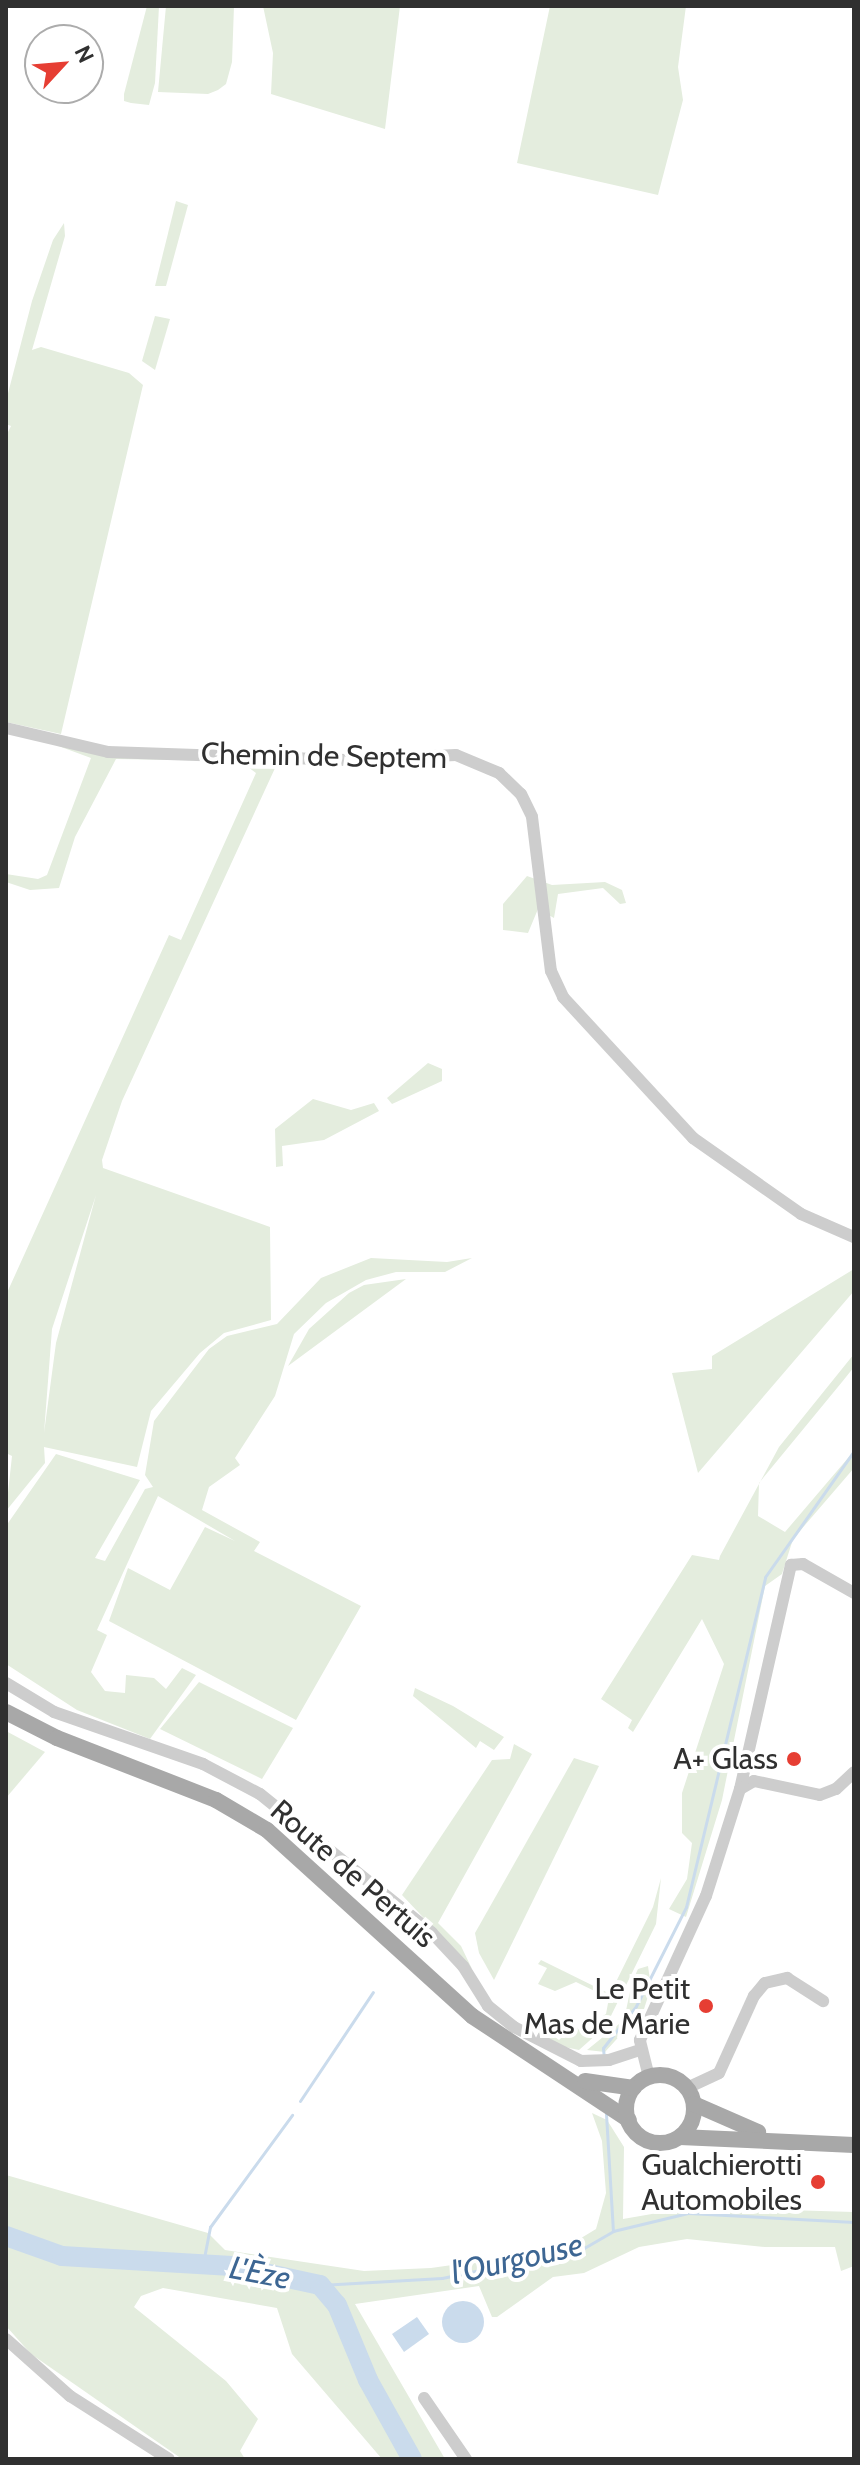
<!DOCTYPE html>
<html>
<head>
<meta charset="utf-8">
<style>
  body { margin:0 }
  #map { position:relative; width:860px; height:2465px; overflow:hidden; background:#fff; font-family:Cabin,sans-serif }
  div>[style] { position:absolute }
  .green>* { inset:0; background:#e4edde }
  .water>* { inset:0; background:#cadbec }
  .round { border-radius:50% }
  .stream>* { height:3px; margin:-1.5px; padding:0 1.5px; transform-origin:1.5px; border-radius:1.5px; background:#cadbec }
  .river>* { height:20px; margin:-10px; padding:0 10px; transform-origin:10px; border-radius:10px; background:#cadbec }
  .minor>* { height:12px; margin:-6px; padding:0 6px; transform-origin:6px; border-radius:6px; background:#cdcdcd }
  .major>* { height:16px; margin:-8px; padding:0 8px; transform-origin:8px; border-radius:8px; background:#a8a8a8 }
  .major>.ring { margin:-8px; padding:0; box-sizing:content-box; background:none; border:16px solid #a8a8a8; border-radius:50% }
  .dots>* { width:22px; height:22px; translate:-50% -50%; box-sizing:border-box; border:4px solid #fff; border-radius:50% }
  span { translate:-50% -50%; white-space:nowrap; text-align:center; line-height:1.15; -webkit-text-stroke:8px #fff; paint-order:stroke }
  .street-label { font-size:30px; color:#303030 }
  .poi-label { font-size:30px; color:#303030 }
  .right { translate:-100% -50%; text-align:right }
  .water-label { font-size:32px; color:#3d6693; font-style:italic }
  .frame { position:absolute; inset:0; border:8px solid #303030; pointer-events:none }
  .north { position:absolute; left:24px; top:24px; width:80px; height:80px; box-sizing:border-box; background:#fff; border:2px solid #acacac; border-radius:50%; rotate:64deg; font-size:22px; font-weight:700; line-height:32px; text-align:center; color:#303030 }
  .north::after { content:''; display:block; margin:auto; width:28px; height:36px; background:#e63e33; clip-path:polygon(50% 0,100% 100%,50% 72%,0 100%) }
</style>
</head>
<body>
<div id="map">
  <div class="green">
    <div style="clip-path:polygon(147px 6px,159px 6px,155px 83px,149px 105px,131px 103px,124px 101px,124px 94px)"></div>
    <div style="clip-path:polygon(166px 6px,234px 6px,232px 62px,226px 84px,218px 90px,208px 94px,158px 92px)"></div>
    <div style="clip-path:polygon(263px 6px,400px 6px,385px 129px,271px 94px,273px 53px)"></div>
    <div style="clip-path:polygon(550px 6px,686px 6px,678px 67px,683px 100px,658px 195px,517px 163px)"></div>
    <div style="clip-path:polygon(176px 201px,188px 205px,166px 286px,155px 286px)"></div>
    <div style="clip-path:polygon(64px 223px,65px 236px,32px 350px,41px 347px,129px 373px,143px 385px,61px 734px,6px 722px,6px 436px,11px 426px,6px 424px,6px 401px,32px 301px,53px 240px)"></div>
    <div style="clip-path:polygon(155px 316px,170px 319px,155px 370px,142px 361px)"></div>
    <div style="clip-path:polygon(evenodd,53px 744px,274px 762px,276px 766px,122px 1101px,102px 1160px,103px 1168px,270px 1227px,271px 1320px,224px 1333px,200px 1353px,151px 1411px,137px 1467px,44px 1447px,45px 1463px,6px 1511px,12px 1456px,6px 1453px,6px 1295px,169px 935px,181px 940px,256px 773px,240px 761px,116px 759px,75px 837px,59px 888px,30px 890px,6px 882px,6px 874px,38px 879px,47px 875px,91px 758px,53px 744px,96px 1195px,56px 1343px,44px 1433px,52px 1329px,96px 1195px)"></div>
    <div style="clip-path:polygon(527px 876px,552px 885px,605px 882px,622px 890px,626px 903px,620px 904px,603px 888px,558px 894px,554px 918px,538px 909px,528px 933px,503px 930px,503px 904px)"></div>
    <div style="clip-path:polygon(428px 1063px,442px 1069px,442px 1081px,392px 1104px,387px 1098px)"></div>
    <div style="clip-path:polygon(313px 1099px,351px 1110px,374px 1103px,379px 1111px,324px 1140px,282px 1146px,283px 1166px,276px 1167px,275px 1129px)"></div>
    <div style="clip-path:polygon(371px 1258px,447px 1262px,472px 1258px,445px 1272px,396px 1272px,366px 1280px,326px 1303px,294px 1334px,275px 1396px,235px 1458px,240px 1465px,209px 1487px,202px 1510px,260px 1542px,254px 1551px,361px 1606px,296px 1720px,109px 1621px,128px 1568px,170px 1590px,205px 1527px,235px 1541px,158px 1496px,97px 1630px,107px 1635px,91px 1672px,105px 1691px,125px 1693px,126px 1675px,154px 1678px,166px 1689px,182px 1668px,196px 1675px,150px 1739px,77px 1710px,6px 1664px,6px 1526px,56px 1454px,140px 1480px,95px 1558px,105px 1561px,145px 1489px,153px 1487px,145px 1475px,154px 1421px,209px 1349px,227px 1336px,277px 1324px,321px 1278px)"></div>
    <div style="clip-path:polygon(854px 1269px,854px 1291px,698px 1473px,672px 1373px,712px 1369px,712px 1356px)"></div>
    <div style="clip-path:polygon(406px 1279px,288px 1366px,309px 1329px,349px 1293px,364px 1285px)"></div>
    <div style="clip-path:polygon(854px 1354px,854px 1367px,842px 1382px,759px 1483px,758px 1516px,785px 1532px,854px 1451px,854px 1468px,793px 1539px,782px 1574px,765px 1586px,722px 1800px,686px 1917px,669px 1909px,687px 1879px,692px 1843px,682px 1833px,682px 1793px,724px 1664px,702px 1619px,633px 1732px,628px 1728px,632px 1720px,601px 1699px,692px 1555px,719px 1560px,720px 1556px,779px 1447px)"></div>
    <div style="clip-path:polygon(199px 1682px,293px 1728px,262px 1779px,160px 1729px)"></div>
    <div style="clip-path:polygon(415px 1688px,453px 1706px,504px 1737px,494px 1750px,480px 1741px,476px 1748px,413px 1696px)"></div>
    <div style="clip-path:polygon(6px 1731px,45px 1752px,6px 1798px)"></div>
    <div style="clip-path:polygon(514px 1744px,532px 1754px,438px 1923px,461px 1946px,472px 1969px,402px 1895px,492px 1760px,510px 1759px)"></div>
    <div style="clip-path:polygon(574px 1758px,599px 1766px,494px 1980px,479px 1953px,475px 1933px)"></div>
    <div style="clip-path:polygon(661px 1878px,656px 1924px,606px 2026px,579px 2050px,560px 2046px,529px 2026px,536px 2015px,540px 2026px,559px 2040px,565px 2034px,557px 2025px,570px 2017px,579px 2030px,606px 2014px,609px 1998px,576px 1982px,555px 1991px,538px 1984px,547px 1968px,538px 1964px,541px 1960px,610px 1994px,653px 1907px)"></div>
    <div style="clip-path:polygon(648px 1966px,651px 1987px,644px 2009px,605px 2052px,587px 2050px,624px 2020px,632px 1982px,638px 1969px)"></div>
    <div style="clip-path:polygon(592px 2113px,607px 2120px,624px 2147px,623px 2219px,692px 2207px,854px 2212px,854px 2266px,841px 2271px,835px 2247px,765px 2247px,687px 2239px,639px 2247px,584px 2273px,553px 2277px,497px 2317px,492px 2317px,479px 2286px,355px 2304px,445px 2459px,382px 2459px,292px 2354px,277px 2308px,163px 2288px,141px 2296px,134px 2307px,226px 2381px,258px 2419px,240px 2451px,245px 2459px,182px 2459px,31px 2354px,6px 2326px,6px 2175px,208px 2233px,225px 2250px,364px 2271px,431px 2268px,563px 2249px,596px 2229px,606px 2193px,602px 2141px)"></div>
  </div>
  <div class="water">
    <div class="round" style="left:442px;top:2301px;width:42px;height:42px"></div>
    <div style="clip-path:polygon(417px 2317px,429px 2334px,404px 2352px,392px 2334px)"></div>
  </div>
  <div class="stream">
    <div style="left:604px;top:2058px;width:10px;rotate:-96deg"></div>
    <div style="left:603px;top:2048px;width:53px;rotate:-51.8deg"></div>
    <div style="left:636px;top:2006px;width:111px;rotate:-63.2deg"></div>
    <div style="left:686px;top:1907px;width:339px;rotate:-76.5deg"></div>
    <div style="left:765px;top:1577px;width:154px;rotate:-54.8deg"></div>
    <div style="left:300px;top:2101px;width:131px;rotate:-56.2deg"></div>
    <div style="left:606px;top:2114px;width:117px;rotate:86.6deg"></div>
    <div style="left:203px;top:2263px;width:37px;rotate:-79deg"></div>
    <div style="left:210px;top:2227px;width:139px;rotate:-53.8deg"></div>
    <div style="left:320px;top:2285px;width:122px;rotate:-3.3deg"></div>
    <div style="left:442px;top:2278px;width:145px;rotate:-11.9deg"></div>
    <div style="left:584px;top:2248px;width:34px;rotate:-30deg"></div>
    <div style="left:613px;top:2231px;width:77px;rotate:-13.5deg"></div>
    <div style="left:688px;top:2213px;width:166px;rotate:3.1deg"></div>
  </div>
  <div class="river">
    <div style="left:6px;top:2236px;width:59px;rotate:19.7deg"></div>
    <div style="left:62px;top:2256px;width:170px;rotate:3.4deg"></div>
    <div style="left:232px;top:2266px;width:90px;rotate:12.2deg"></div>
    <div style="left:320px;top:2285px;width:26px;rotate:50deg"></div>
    <div style="left:337px;top:2305px;width:81px;rotate:67.5deg"></div>
    <div style="left:368px;top:2380px;width:90px;rotate:60.9deg"></div>
  </div>
  <div class="minor">
    <div style="left:6px;top:728px;width:105px;rotate:13.2deg"></div>
    <div style="left:108px;top:752px;width:238px;rotate:1.9deg"></div>
    <div style="left:346px;top:760px;width:110px;rotate:-2.6deg"></div>
    <div style="left:456px;top:755px;width:47px;rotate:22.7deg"></div>
    <div style="left:499px;top:773px;width:30px;rotate:44deg"></div>
    <div style="left:521px;top:794px;width:25px;rotate:64deg"></div>
    <div style="left:532px;top:817px;width:155px;rotate:83deg"></div>
    <div style="left:551px;top:971px;width:29px;rotate:65deg"></div>
    <div style="left:563px;top:997px;width:192px;rotate:47.3deg"></div>
    <div style="left:693px;top:1138px;width:132px;rotate:35.1deg"></div>
    <div style="left:801px;top:1214px;width:58px;rotate:23.5deg"></div>
    <div style="left:6px;top:1683px;width:56px;rotate:31.1deg"></div>
    <div style="left:54px;top:1712px;width:158px;rotate:19.2deg"></div>
    <div style="left:203px;top:1764px;width:64px;rotate:27.8deg"></div>
    <div style="left:260px;top:1794px;width:221px;rotate:38.9deg"></div>
    <div style="left:432px;top:1933px;width:45px;rotate:46.8deg"></div>
    <div style="left:463px;top:1966px;width:47px;rotate:58deg"></div>
    <div style="left:488px;top:2006px;width:33px;rotate:39deg"></div>
    <div style="left:514px;top:2027px;width:75px;rotate:26.9deg"></div>
    <div style="left:581px;top:2061px;width:28px;rotate:-2deg"></div>
    <div style="left:609px;top:2060px;width:32px;rotate:-18deg"></div>
    <div style="left:740px;top:1789px;width:230px;rotate:-77.2deg"></div>
    <div style="left:791px;top:1565px;width:12px;rotate:-5deg"></div>
    <div style="left:803px;top:1564px;width:59px;rotate:29.6deg"></div>
    <div style="left:649px;top:2077px;width:38px;rotate:-104deg"></div>
    <div style="left:640px;top:2040px;width:158px;rotate:-65.4deg"></div>
    <div style="left:706px;top:1896px;width:112px;rotate:-72.4deg"></div>
    <div style="left:740px;top:1789px;width:16px;rotate:-30deg"></div>
    <div style="left:754px;top:1781px;width:67px;rotate:12deg"></div>
    <div style="left:820px;top:1795px;width:17px;rotate:-21deg"></div>
    <div style="left:836px;top:1789px;width:25px;rotate:-43deg"></div>
    <div style="left:687px;top:2088px;width:35px;rotate:-25deg"></div>
    <div style="left:719px;top:2073px;width:85px;rotate:-65.6deg"></div>
    <div style="left:754px;top:1996px;width:17px;rotate:-50deg"></div>
    <div style="left:765px;top:1983px;width:23px;rotate:-13deg"></div>
    <div style="left:787px;top:1978px;width:43px;rotate:32.6deg"></div>
    <div style="left:6px;top:2339px;width:86px;rotate:41.7deg"></div>
    <div style="left:70px;top:2396px;width:117px;rotate:32.5deg"></div>
    <div style="left:424px;top:2398px;width:74px;rotate:55.5deg"></div>
  </div>
  <div class="major">
    <div style="left:6px;top:1712px;width:57px;rotate:27deg"></div>
    <div style="left:57px;top:1738px;width:171px;rotate:21.3deg"></div>
    <div style="left:216px;top:1800px;width:59px;rotate:30.5deg"></div>
    <div style="left:267px;top:1830px;width:277px;rotate:42.2deg"></div>
    <div style="left:472px;top:2016px;width:188px;rotate:33.5deg"></div>
    <div class="ring" style="left:626px;top:2075px;width:52px;height:52px"></div>
    <div style="left:585px;top:2081px;width:49px;rotate:8.1deg"></div>
    <div style="left:694px;top:2104px;width:70px;rotate:23.6deg"></div>
    <div style="left:680px;top:2137px;width:174px;rotate:2.6deg"></div>
  </div>
  <div class="dots">
    <div style="left:794px;top:1759px;background:#e63e33"></div>
    <div style="left:706px;top:2006px;background:#e63e33"></div>
    <div style="left:818px;top:2182px;background:#e63e33"></div>
  </div>
  <div class="street-label">
    <span style="left:324px;top:756px;rotate:1deg">Chemin de Septem</span>
    <span style="left:353px;top:1874px;rotate:41deg">Route de Pertuis</span>
  </div>
  <div class="poi-label">
    <span class="right" style="left:778px;top:1759px">A+ Glass</span>
    <span class="right" style="left:690px;top:2006px">Le Petit<br>Mas de Marie</span>
    <span class="right" style="left:802px;top:2182px">Gualchierotti<br>Automobiles</span>
  </div>
  <div class="water-label">
    <span style="left:517px;top:2259px;rotate:-13deg">l'Ourgouse</span>
    <span style="left:260px;top:2273px;rotate:11deg">L'Èze</span>
  </div>
  <div class="frame"></div>
  <div class="north">N</div>
</div>
</body>
</html>
